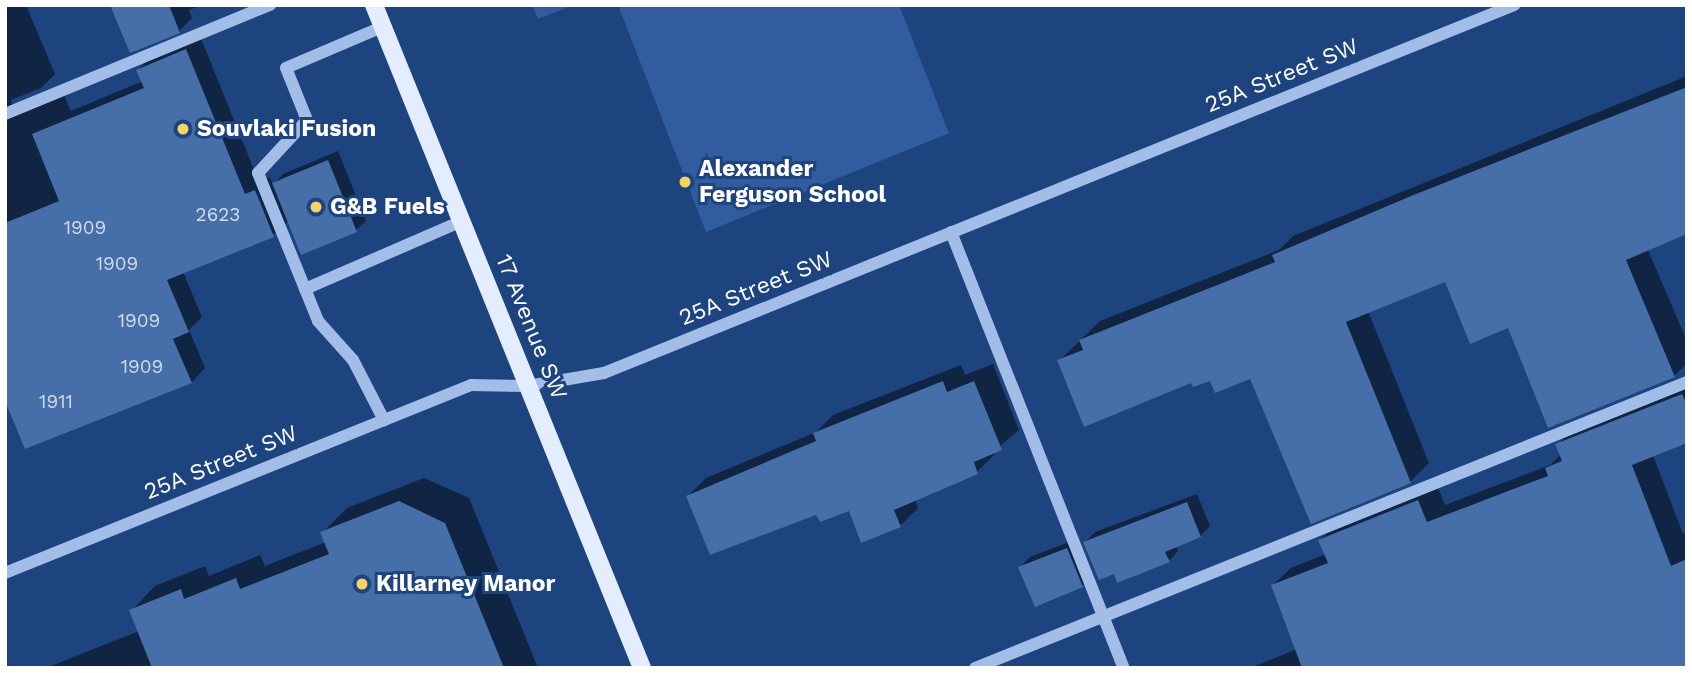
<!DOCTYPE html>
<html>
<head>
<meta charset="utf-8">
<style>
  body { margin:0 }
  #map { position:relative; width:1692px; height:673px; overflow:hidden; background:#1e447f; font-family:"Work Sans",sans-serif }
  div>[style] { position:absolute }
  .green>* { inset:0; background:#315c9d }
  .shadow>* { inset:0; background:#0007 }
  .building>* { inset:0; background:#466ea9 }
  .minor>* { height:12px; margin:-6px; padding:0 6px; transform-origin:6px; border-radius:6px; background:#a2bee8 }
  .major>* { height:18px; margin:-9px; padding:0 9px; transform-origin:9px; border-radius:9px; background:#e4edfe }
  .dots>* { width:19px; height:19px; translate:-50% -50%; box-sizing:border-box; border:4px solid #1e447f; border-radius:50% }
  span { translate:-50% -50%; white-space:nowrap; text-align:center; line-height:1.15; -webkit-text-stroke:6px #1e447f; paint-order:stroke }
  .number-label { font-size:19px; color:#d1dbea }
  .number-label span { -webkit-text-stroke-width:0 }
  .street-label { font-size:23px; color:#fff }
  .poi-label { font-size:23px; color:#fff; font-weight:700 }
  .left { translate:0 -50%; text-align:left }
  .frame { position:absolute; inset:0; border:7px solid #fff; pointer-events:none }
</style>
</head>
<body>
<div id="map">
  <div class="green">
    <div style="clip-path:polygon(532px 5px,573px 5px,538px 19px)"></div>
    <div style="clip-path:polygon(618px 5px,899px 5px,949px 133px,706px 232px)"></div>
  </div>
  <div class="shadow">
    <div style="clip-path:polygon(5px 5px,26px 5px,55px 74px,41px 88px,11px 100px,13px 107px,63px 93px,71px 111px,143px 81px,138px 70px,152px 56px,200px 36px,259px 182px,270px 177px,273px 185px,283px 174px,338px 151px,366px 221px,356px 230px,289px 220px,273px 235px,183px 272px,202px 317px,189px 330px,205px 368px,192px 382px,5px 396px)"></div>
    <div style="clip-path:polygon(112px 5px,202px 5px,189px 10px,192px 18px,179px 31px)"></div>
    <div style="clip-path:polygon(1687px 76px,1687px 234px,1648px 250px,1687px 341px,1687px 363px,1674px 376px,1509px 326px,1446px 279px,1368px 311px,1429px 463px,1410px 482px,1251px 377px,1192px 381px,1059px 361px,1100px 321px,1279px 250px,1293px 236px)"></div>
    <div style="clip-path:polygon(993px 364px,1019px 430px,994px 451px,995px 454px,977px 472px,915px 499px,918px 508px,900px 526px,850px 509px,817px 512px,688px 496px,706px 478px,816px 432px,833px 415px,961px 365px,965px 375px)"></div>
    <div style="clip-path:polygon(1687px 382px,1687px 441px,1653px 455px,1683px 534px,1687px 532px,1687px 668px,1250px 668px,1297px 649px,1273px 585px,1291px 568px,1326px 554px,1320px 540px,1338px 522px,1436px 483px,1445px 505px,1550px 465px,1561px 454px,1557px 445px,1575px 427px)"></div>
    <div style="clip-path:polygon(424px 478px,469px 498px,538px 668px,46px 668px,139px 631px,131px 611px,155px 586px,205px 566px,209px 576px,260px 555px,265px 566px,326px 542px,322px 533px,347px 508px)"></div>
    <div style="clip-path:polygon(1197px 494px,1210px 526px,1200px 536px,1176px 546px,1178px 551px,1169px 561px,1115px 572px,1085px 542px,1095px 532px)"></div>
    <div style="clip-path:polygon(1077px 539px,1091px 576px,1082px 586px,1020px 567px,1030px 557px)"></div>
  </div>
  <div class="building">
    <div style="clip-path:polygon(110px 5px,169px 5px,180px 33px,130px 53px)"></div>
    <div style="clip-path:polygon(186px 49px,245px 194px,255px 190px,274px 237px,167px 280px,189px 332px,173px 339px,192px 383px,25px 449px,5px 401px,5px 223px,59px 201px,32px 134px,144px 88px,136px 70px)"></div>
    <div style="clip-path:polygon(1687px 87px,1687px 234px,1626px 260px,1675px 377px,1548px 428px,1508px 328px,1470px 344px,1445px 282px,1346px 322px,1411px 483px,1311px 524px,1250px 379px,1215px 393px,1210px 381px,1193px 387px,1191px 383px,1084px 427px,1057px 360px,1083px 350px,1079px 340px,1275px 262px,1272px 255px,1411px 196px)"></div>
    <div style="clip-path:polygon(328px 160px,357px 232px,301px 255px,272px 183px)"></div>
    <div style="clip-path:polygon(943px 381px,947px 392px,974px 381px,1002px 450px,974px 462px,978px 474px,894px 510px,901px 527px,861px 543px,849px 511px,820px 522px,816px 515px,710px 555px,686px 496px,816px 441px,813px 433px)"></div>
    <div style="clip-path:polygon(1682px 394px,1687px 405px,1687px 443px,1632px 465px,1671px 566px,1687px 559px,1687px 668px,1302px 668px,1271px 585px,1328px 563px,1318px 540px,1418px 500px,1427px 522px,1548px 476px,1545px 468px,1562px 461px,1555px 444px)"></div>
    <div style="clip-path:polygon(399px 501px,445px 523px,504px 668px,152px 668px,129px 610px,181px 589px,184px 599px,236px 578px,240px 589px,329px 554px,320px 532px)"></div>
    <div style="clip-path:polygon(1187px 502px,1201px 537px,1165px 552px,1170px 562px,1117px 583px,1114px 574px,1099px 580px,1083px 542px)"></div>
    <div style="clip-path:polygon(1067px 548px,1083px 587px,1035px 607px,1018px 567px)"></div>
  </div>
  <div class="minor">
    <div style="left:382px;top:27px;width:104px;rotate:156.9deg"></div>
    <div style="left:286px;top:68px;width:56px;rotate:68deg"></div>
    <div style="left:307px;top:120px;width:72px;rotate:132.8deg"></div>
    <div style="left:258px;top:173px;width:160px;rotate:67.9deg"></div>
    <div style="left:318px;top:321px;width:52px;rotate:48.1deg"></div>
    <div style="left:353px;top:360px;width:68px;rotate:62.7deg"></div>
    <div style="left:5px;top:114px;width:287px;rotate:-22.4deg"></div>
    <div style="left:951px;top:232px;width:469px;rotate:68.4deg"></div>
    <div style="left:305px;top:289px;width:171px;rotate:-23.4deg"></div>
    <div style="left:5px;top:573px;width:502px;rotate:-21.97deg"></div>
    <div style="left:471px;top:385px;width:57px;rotate:1deg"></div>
    <div style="left:528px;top:386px;width:77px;rotate:-9.7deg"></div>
    <div style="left:604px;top:373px;width:982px;rotate:-22.02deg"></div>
    <div style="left:975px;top:668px;width:767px;rotate:-21.88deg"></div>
  </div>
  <div class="major">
    <div style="left:374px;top:5px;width:715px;rotate:67.99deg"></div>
  </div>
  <div class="dots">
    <div style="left:183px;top:129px;background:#f7d361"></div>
    <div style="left:685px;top:182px;background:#f7d361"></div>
    <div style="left:316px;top:207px;background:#f7d361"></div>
    <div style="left:362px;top:584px;background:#f7d361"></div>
  </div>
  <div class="number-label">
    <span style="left:218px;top:215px">2623</span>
    <span style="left:85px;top:228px">1909</span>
    <span style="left:117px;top:264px">1909</span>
    <span style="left:139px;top:321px">1909</span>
    <span style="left:142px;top:367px">1909</span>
    <span style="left:56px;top:402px">1911</span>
  </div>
  <div class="street-label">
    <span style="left:1282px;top:76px;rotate:-22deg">25A Street SW</span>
    <span style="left:756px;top:289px;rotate:-22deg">25A Street SW</span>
    <span style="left:531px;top:327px;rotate:68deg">17 Avenue SW</span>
    <span style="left:221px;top:463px;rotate:-22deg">25A Street SW</span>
  </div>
  <div class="poi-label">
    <span class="left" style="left:197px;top:129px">Souvlaki Fusion</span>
    <span class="left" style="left:699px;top:182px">Alexander<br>Ferguson School</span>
    <span class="left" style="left:330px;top:207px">G&amp;B Fuels</span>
    <span class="left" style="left:376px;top:584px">Killarney Manor</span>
  </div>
  <div class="frame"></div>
</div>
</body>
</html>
